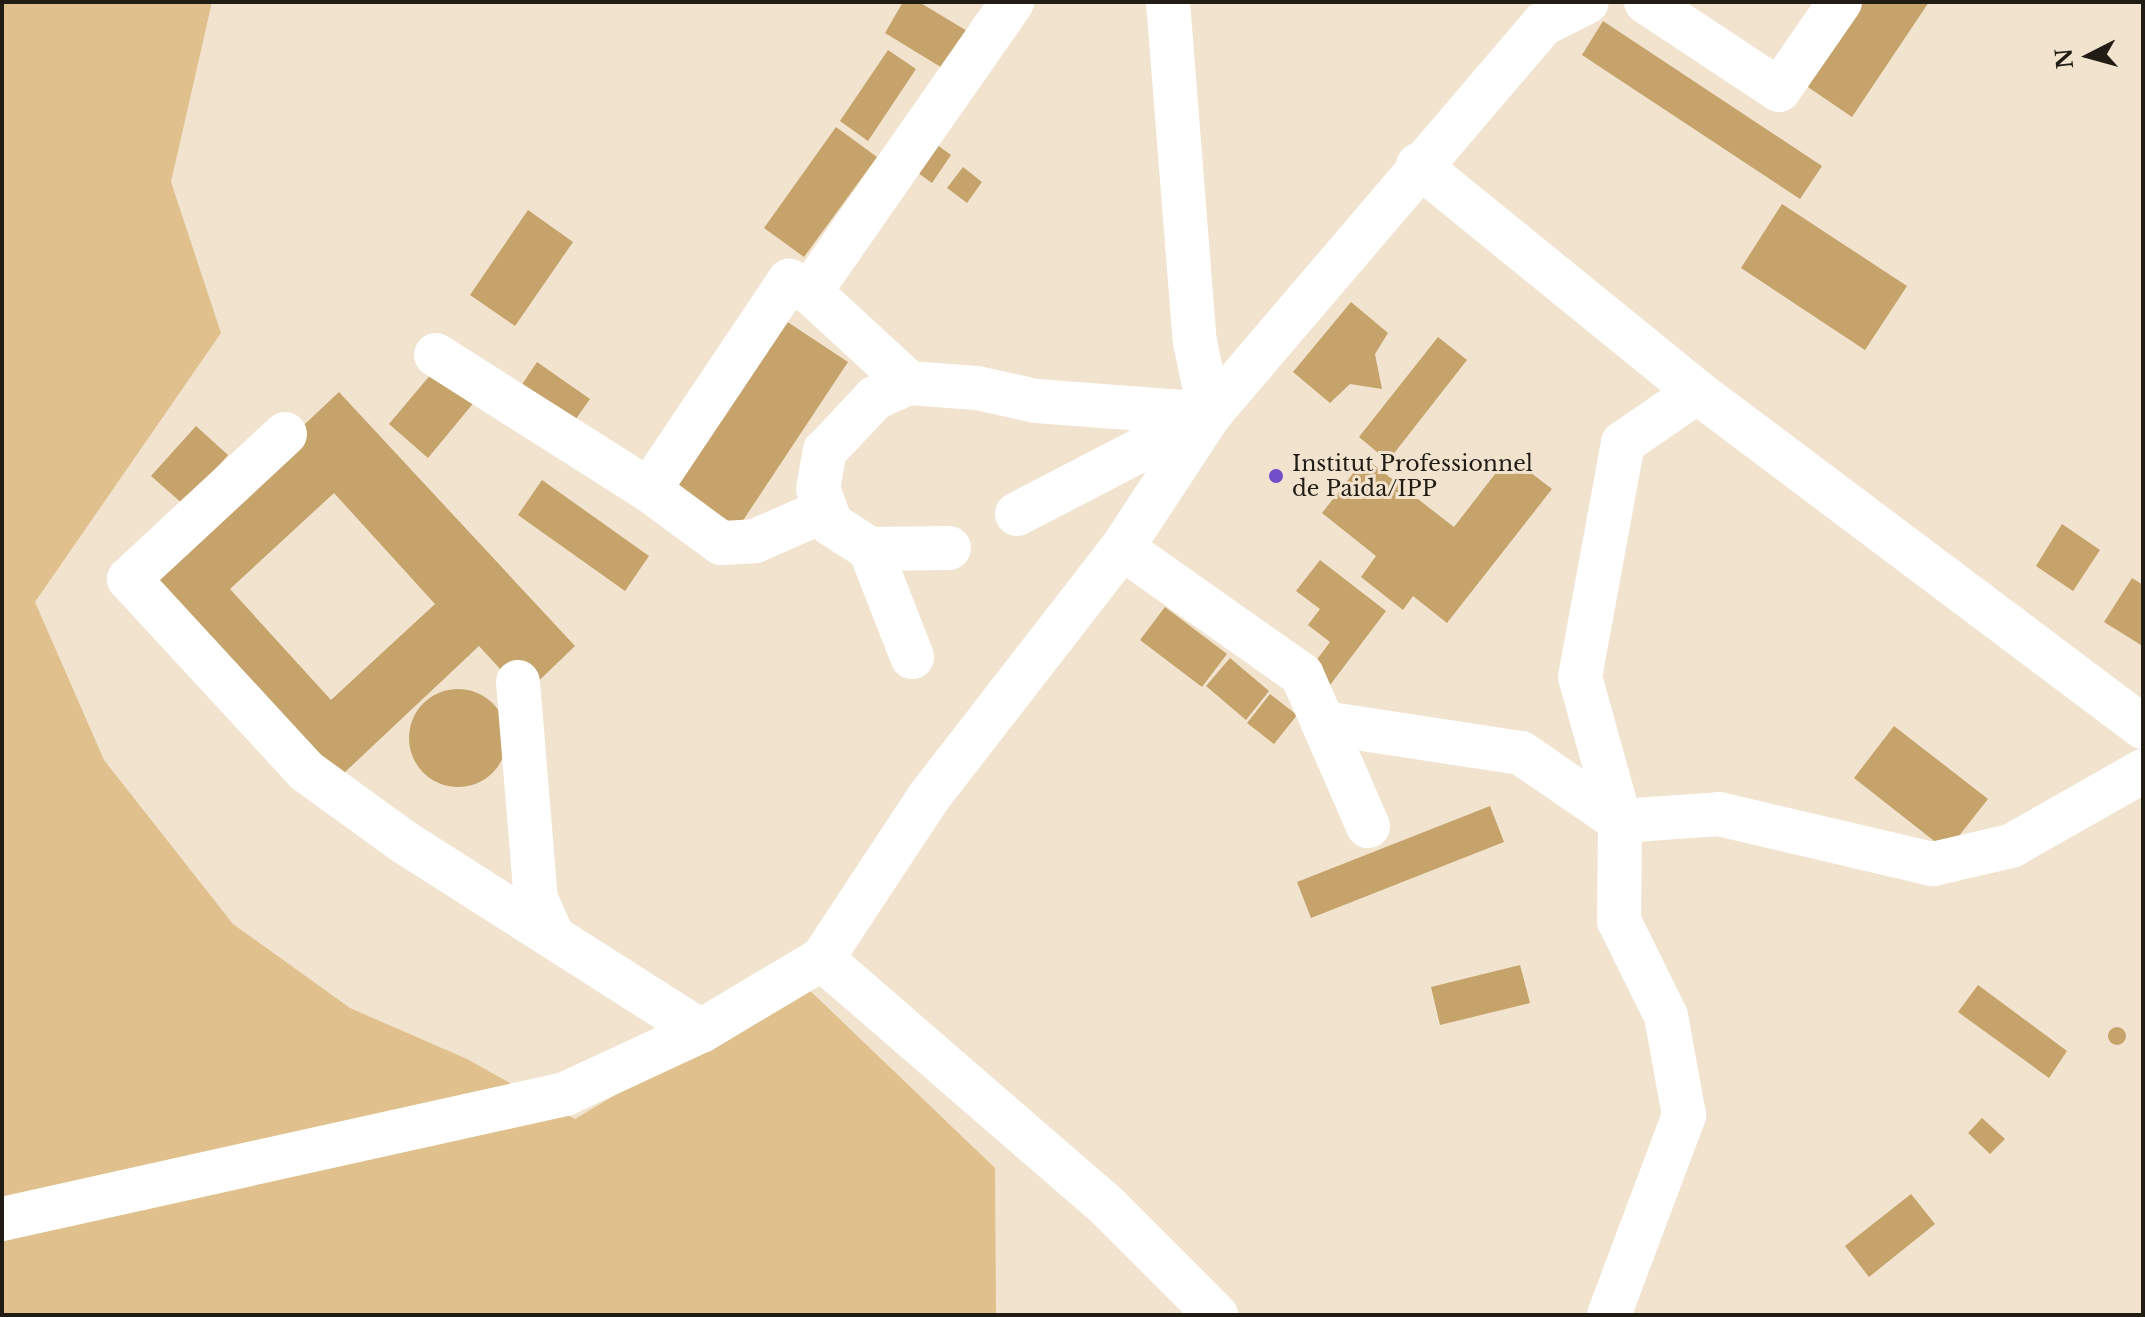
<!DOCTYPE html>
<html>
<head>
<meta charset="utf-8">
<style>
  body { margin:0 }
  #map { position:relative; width:2145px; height:1317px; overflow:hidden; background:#f1e3ce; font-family:"Libre Baskerville",serif }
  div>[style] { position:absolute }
  .green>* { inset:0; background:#e0c18e }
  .building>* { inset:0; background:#c5a36b }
  .round { border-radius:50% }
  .minor>* { height:44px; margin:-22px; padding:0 22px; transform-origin:22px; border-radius:22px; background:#fff }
  .dots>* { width:22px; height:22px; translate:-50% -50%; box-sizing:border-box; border:4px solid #f1e3ce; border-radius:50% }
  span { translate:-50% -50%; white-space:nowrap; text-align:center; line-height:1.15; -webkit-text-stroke:6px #f1e3ce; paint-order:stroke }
  .poi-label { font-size:22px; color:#211c14 }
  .left { translate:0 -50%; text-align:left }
  .frame { position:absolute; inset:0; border:4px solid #211c14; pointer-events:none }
  .north { position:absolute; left:2049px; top:16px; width:80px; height:80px; -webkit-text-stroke:6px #f1e3ce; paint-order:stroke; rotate:264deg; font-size:22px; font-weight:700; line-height:32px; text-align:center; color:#211c14 }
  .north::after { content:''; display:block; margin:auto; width:28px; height:36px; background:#211c14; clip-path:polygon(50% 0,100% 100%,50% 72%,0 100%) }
</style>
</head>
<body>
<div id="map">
  <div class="green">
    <div style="clip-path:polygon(2px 2px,212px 2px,171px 182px,221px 333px,35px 602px,104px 760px,233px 924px,350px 1008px,467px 1059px,575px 1119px,802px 983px,995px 1168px,996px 1315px,2px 1315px)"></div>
  </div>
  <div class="building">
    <div style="clip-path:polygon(903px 2px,919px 2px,967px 31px,944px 69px,885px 33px)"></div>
    <div style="clip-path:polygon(1856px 2px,1929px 2px,1852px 117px,1802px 83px)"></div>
    <div style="clip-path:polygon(1603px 21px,1822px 166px,1800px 199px,1582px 55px)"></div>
    <div style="clip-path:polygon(888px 50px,916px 69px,868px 141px,840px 121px)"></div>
    <div style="clip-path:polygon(836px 127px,877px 157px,804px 257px,764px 228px)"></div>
    <div style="clip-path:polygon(926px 137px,951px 155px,932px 183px,907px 165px)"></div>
    <div style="clip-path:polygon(963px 167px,982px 182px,967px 203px,947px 188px)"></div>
    <div style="clip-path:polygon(1782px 204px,1907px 286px,1865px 350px,1741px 268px)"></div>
    <div style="clip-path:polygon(528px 210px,573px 242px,515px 326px,470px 295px)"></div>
    <div style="clip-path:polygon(1351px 302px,1388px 333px,1375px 354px,1382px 389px,1350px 384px,1330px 403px,1293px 372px)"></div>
    <div style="clip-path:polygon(783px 319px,848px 362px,730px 540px,665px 496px)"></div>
    <div style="clip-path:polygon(1438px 337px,1467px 360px,1388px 461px,1359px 437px)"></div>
    <div style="clip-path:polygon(537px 362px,590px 399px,573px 423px,521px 386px)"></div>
    <div style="clip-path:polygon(437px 367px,476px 400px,428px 458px,389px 424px)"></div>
    <div style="clip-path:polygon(evenodd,339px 392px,575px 646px,524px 695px,479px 646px,327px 789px,136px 583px,339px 392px,334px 493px,435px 604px,331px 700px,230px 589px,334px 493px)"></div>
    <div style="clip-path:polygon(196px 426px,228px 455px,184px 505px,151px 476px)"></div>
    <div style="clip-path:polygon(1509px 456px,1552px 489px,1447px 623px,1413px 596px,1403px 610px,1361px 577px,1376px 556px,1322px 513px,1365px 458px,1454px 527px)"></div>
    <div style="clip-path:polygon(542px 480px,649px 556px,625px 591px,518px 515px)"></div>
    <div style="clip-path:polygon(2062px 524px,2100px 550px,2073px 591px,2036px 566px)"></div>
    <div style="clip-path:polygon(1320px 560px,1386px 611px,1324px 693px,1304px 677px,1330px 642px,1308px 625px,1320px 609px,1296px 591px)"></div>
    <div style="clip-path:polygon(2132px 578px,2143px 585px,2141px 645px,2104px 622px)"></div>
    <div style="clip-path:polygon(1165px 607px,1227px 654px,1202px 687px,1140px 640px)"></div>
    <div style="clip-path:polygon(1230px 658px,1269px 691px,1246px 720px,1206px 686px)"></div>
    <div class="round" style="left:409px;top:689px;width:98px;height:98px"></div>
    <div style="clip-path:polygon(1270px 694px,1297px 715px,1274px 744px,1247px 723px)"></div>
    <div style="clip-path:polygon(1894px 726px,1988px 799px,1947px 851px,1854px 778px)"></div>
    <div style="clip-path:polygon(1490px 806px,1504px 842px,1311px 918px,1297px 882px)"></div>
    <div style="clip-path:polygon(1520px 965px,1530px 1003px,1440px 1025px,1431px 987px)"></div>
    <div style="clip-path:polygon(1978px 985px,2067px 1051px,2049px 1078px,1958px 1012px)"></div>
    <div class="round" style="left:2108px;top:1027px;width:18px;height:18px"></div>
    <div style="clip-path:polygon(1982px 1118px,2005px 1139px,1990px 1154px,1968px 1133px)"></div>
    <div style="clip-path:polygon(1911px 1194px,1935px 1224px,1869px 1277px,1845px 1246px)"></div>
  </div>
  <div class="minor">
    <div style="left:1168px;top:2px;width:341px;rotate:85.5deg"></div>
    <div style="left:1195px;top:342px;width:74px;rotate:78.2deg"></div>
    <div style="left:1646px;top:2px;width:159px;rotate:33.5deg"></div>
    <div style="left:1779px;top:90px;width:107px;rotate:-55.3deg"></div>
    <div style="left:1418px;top:165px;width:360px;rotate:39.1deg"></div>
    <div style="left:1697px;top:392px;width:558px;rotate:36.91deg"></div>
    <div style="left:436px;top:355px;width:252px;rotate:32.4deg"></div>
    <div style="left:649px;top:490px;width:89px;rotate:36.4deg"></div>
    <div style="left:721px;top:543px;width:34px;rotate:-3deg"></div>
    <div style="left:755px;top:541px;width:77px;rotate:-23.6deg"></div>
    <div style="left:909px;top:383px;width:134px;rotate:-137.4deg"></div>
    <div style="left:810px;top:292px;width:353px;rotate:-55.1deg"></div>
    <div style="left:285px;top:434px;width:213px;rotate:137.1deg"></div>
    <div style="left:129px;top:579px;width:261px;rotate:47.3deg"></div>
    <div style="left:306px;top:771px;width:121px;rotate:35.9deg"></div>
    <div style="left:404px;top:842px;width:352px;rotate:32.5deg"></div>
    <div style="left:649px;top:490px;width:252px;rotate:-56.2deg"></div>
    <div style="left:789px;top:281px;width:24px;rotate:28deg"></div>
    <div style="left:1017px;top:514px;width:215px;rotate:-27.4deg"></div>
    <div style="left:949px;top:548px;width:79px;rotate:179.3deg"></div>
    <div style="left:870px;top:549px;width:46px;rotate:-147.3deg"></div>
    <div style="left:831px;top:524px;width:37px;rotate:-110deg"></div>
    <div style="left:818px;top:489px;width:39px;rotate:-80deg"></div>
    <div style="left:825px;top:451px;width:73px;rotate:-46.7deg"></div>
    <div style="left:875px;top:398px;width:37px;rotate:-24deg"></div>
    <div style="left:909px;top:383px;width:68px;rotate:4.2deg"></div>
    <div style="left:977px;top:388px;width:60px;rotate:12.4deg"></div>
    <div style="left:1036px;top:401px;width:174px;rotate:4.3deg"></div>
    <div style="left:1122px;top:548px;width:220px;rotate:35.2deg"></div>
    <div style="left:1302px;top:675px;width:165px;rotate:66.4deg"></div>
    <div style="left:870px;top:549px;width:116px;rotate:68.7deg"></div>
    <div style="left:518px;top:682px;width:218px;rotate:85.3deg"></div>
    <div style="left:536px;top:899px;width:36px;rotate:66deg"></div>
    <div style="left:1324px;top:723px;width:199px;rotate:8.7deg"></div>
    <div style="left:1521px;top:753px;width:120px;rotate:34.5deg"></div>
    <div style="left:1620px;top:821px;width:99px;rotate:-4deg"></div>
    <div style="left:1719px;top:814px;width:220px;rotate:13.2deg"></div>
    <div style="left:1933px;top:864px;width:80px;rotate:-13deg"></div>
    <div style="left:2011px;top:846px;width:152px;rotate:-29.6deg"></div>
    <div style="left:822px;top:959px;width:379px;rotate:40.9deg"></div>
    <div style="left:1108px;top:1207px;width:153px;rotate:45deg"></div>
    <div style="left:2px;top:1219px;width:577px;rotate:-12.52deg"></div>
    <div style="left:565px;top:1094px;width:150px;rotate:-24.9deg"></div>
    <div style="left:701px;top:1031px;width:141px;rotate:-30.8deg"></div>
    <div style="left:822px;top:959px;width:193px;rotate:-56.6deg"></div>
    <div style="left:928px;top:798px;width:316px;rotate:-52.2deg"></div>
    <div style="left:1122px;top:548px;width:160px;rotate:-56.7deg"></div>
    <div style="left:1210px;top:414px;width:513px;rotate:-49.51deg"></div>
    <div style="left:1543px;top:24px;width:49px;rotate:-26.6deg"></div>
    <div style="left:1609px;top:1315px;width:214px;rotate:-69.4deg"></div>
    <div style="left:1684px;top:1115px;width:101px;rotate:-100.3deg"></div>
    <div style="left:1666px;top:1016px;width:106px;rotate:-116.3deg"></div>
    <div style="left:1619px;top:921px;width:100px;rotate:-89.4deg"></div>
    <div style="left:1620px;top:821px;width:149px;rotate:-105.5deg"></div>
    <div style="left:1580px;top:677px;width:238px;rotate:-79.6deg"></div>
    <div style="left:1623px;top:443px;width:90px;rotate:-34.6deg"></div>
  </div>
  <div class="dots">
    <div style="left:1276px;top:476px;background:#704fc9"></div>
  </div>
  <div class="poi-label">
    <span class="left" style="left:1292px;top:476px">Institut Professionnel<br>de Paida/IPP</span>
  </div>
  <div class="frame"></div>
  <div class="north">N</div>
</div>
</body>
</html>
